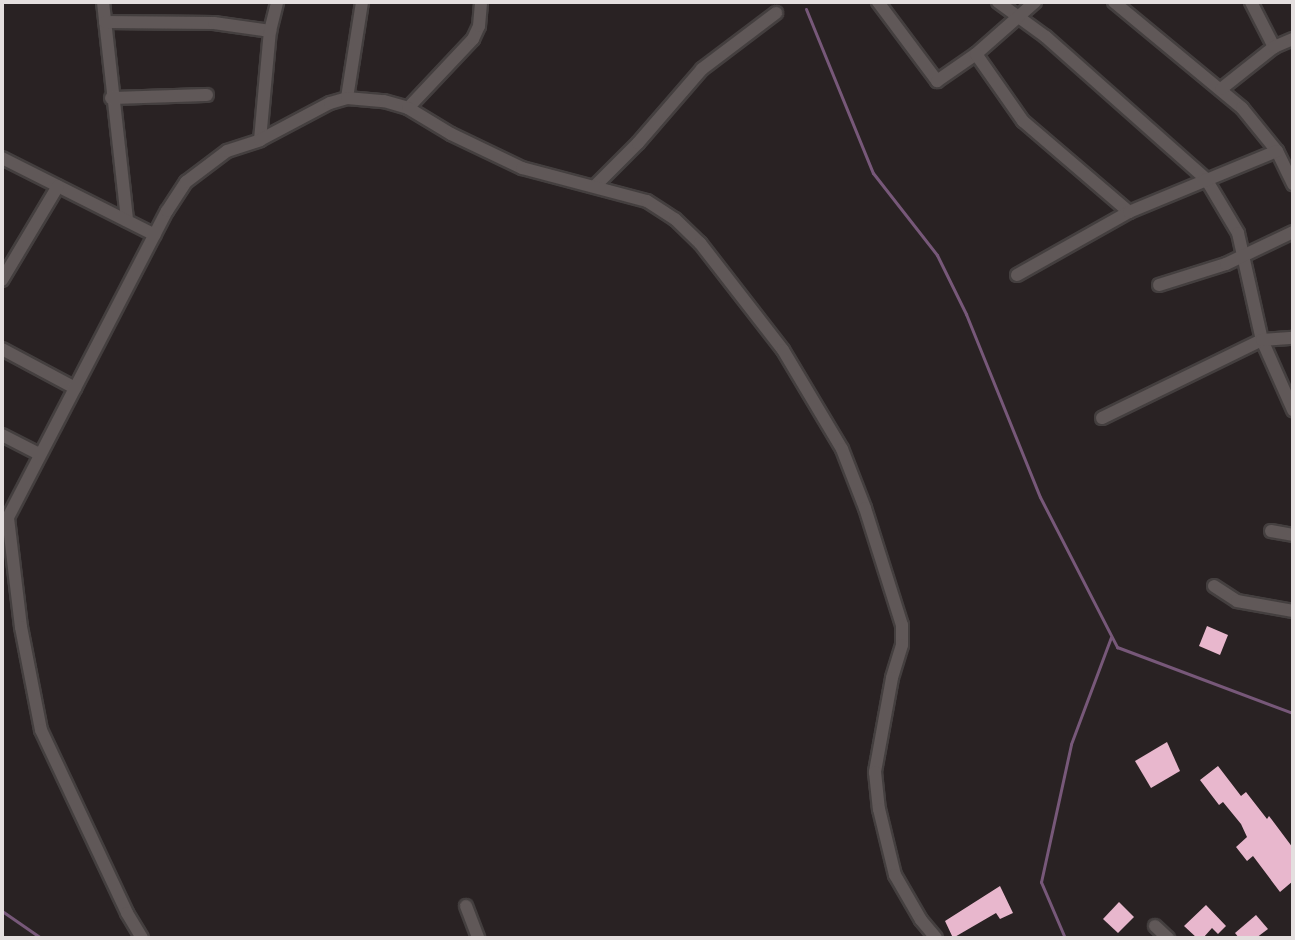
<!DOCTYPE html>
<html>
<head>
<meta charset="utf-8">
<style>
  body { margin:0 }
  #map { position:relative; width:1295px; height:940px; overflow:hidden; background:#292223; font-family:"Fira Sans Condensed",sans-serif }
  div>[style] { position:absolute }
  .stream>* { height:3px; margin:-1.5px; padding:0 1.5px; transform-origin:1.5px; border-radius:1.5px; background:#775879 }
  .building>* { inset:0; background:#e8b7cd }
  .roads { filter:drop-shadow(2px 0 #443f3f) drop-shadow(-2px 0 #443f3f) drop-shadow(0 2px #443f3f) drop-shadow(0 -2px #443f3f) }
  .street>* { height:12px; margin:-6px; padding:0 6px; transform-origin:6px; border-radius:6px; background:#605858 }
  span { translate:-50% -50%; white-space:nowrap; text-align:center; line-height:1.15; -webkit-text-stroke:8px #292223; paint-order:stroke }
  .frame { position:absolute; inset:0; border:4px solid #e4dfdf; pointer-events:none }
</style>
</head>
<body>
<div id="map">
  <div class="stream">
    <div style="left:806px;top:9px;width:177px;rotate:67.8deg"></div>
    <div style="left:873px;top:173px;width:104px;rotate:52deg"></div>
    <div style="left:937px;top:255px;width:66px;rotate:63.8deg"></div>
    <div style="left:966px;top:314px;width:197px;rotate:68deg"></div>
    <div style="left:1040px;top:497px;width:169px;rotate:62.8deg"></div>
    <div style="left:1117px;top:647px;width:188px;rotate:20.6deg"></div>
    <div style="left:2px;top:911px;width:47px;rotate:34.7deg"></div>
    <div style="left:1065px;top:938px;width:61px;rotate:-113.2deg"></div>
    <div style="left:1041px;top:882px;width:141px;rotate:-77.7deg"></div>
    <div style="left:1071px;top:744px;width:114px;rotate:-69.5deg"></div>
  </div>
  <div class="building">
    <div style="clip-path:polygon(1207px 626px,1228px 635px,1220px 655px,1199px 646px)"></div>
    <div style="clip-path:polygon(1167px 742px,1180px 771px,1151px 788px,1135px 761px)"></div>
    <div style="clip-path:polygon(1218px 766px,1241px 796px,1246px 792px,1267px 819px,1269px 816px,1293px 848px,1293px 881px,1280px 892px,1253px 856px,1247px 861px,1236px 847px,1247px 837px,1241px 824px,1223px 802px,1219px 805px,1200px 780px)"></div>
    <div style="clip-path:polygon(1000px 886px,1013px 913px,1000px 919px,996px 913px,953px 938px,945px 921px)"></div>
    <div style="clip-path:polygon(1119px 902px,1134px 917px,1118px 933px,1103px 919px)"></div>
    <div style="clip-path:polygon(1206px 905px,1226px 926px,1218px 934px,1212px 928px,1203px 938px,1197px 938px,1184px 926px)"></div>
    <div style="clip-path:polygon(1256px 915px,1268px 929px,1256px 938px,1239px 938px,1235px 933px)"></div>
  </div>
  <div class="roads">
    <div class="street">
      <div style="left:103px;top:2px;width:220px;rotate:83.7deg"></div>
      <div style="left:878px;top:2px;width:99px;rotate:53.2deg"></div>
      <div style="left:937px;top:81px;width:47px;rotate:-34.7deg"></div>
      <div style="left:998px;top:2px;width:59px;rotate:36.1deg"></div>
      <div style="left:1046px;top:37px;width:214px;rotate:41.6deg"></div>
      <div style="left:1206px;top:179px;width:63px;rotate:59.3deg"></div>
      <div style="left:1238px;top:233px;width:110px;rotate:77.4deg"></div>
      <div style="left:1262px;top:340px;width:77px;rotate:66.1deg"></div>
      <div style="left:1035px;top:2px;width:79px;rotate:138.6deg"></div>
      <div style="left:976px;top:54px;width:82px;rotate:55deg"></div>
      <div style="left:1023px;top:121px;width:140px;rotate:40.6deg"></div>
      <div style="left:1114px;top:2px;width:166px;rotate:39.6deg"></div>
      <div style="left:1242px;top:108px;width:55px;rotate:50.9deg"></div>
      <div style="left:1277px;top:151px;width:37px;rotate:64deg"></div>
      <div style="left:1251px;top:2px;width:51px;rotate:62.9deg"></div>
      <div style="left:105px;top:22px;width:109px;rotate:0.5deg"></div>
      <div style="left:214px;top:23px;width:57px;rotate:8.1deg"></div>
      <div style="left:1221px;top:89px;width:68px;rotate:-38.4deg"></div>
      <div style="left:1274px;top:47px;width:21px;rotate:-23deg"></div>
      <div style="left:111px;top:98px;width:96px;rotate:-1.8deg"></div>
      <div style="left:347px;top:98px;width:97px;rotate:-81.1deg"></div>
      <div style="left:408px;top:108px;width:95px;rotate:-46.7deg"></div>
      <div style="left:473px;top:39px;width:14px;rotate:-65deg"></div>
      <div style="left:479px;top:26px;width:24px;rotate:-85deg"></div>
      <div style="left:260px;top:140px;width:109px;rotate:-84.8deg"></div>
      <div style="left:270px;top:31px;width:30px;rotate:-76deg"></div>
      <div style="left:2px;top:158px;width:171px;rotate:26.7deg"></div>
      <div style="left:596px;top:185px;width:59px;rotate:-45deg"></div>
      <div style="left:638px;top:143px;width:98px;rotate:-49.1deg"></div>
      <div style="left:702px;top:69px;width:93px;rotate:-37.1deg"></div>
      <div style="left:1017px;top:275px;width:129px;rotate:-29.4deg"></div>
      <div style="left:1129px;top:212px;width:160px;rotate:-22.4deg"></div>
      <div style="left:2px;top:280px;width:109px;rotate:-59.2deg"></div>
      <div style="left:1159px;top:285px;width:70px;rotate:-17.4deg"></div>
      <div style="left:1226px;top:264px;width:74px;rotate:-25.5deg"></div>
      <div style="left:2px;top:349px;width:83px;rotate:28.1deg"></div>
      <div style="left:1102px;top:418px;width:178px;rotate:-26deg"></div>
      <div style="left:1262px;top:340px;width:31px;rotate:-4deg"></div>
      <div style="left:2px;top:435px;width:42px;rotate:27.2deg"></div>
      <div style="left:8px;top:518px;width:110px;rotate:83.2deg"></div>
      <div style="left:21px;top:627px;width:105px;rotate:79deg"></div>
      <div style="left:41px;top:730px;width:202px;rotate:64.8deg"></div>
      <div style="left:127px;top:913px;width:29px;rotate:59deg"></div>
      <div style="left:2px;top:529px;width:358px;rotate:-62.6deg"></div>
      <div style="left:167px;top:211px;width:35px;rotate:-57deg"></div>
      <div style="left:186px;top:182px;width:51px;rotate:-37.1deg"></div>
      <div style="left:227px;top:151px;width:35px;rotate:-18deg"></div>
      <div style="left:260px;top:140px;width:79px;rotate:-27.9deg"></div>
      <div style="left:330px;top:103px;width:18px;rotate:-16deg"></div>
      <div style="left:347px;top:98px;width:37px;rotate:5deg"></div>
      <div style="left:384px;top:101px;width:25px;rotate:16deg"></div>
      <div style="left:408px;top:108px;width:50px;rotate:31.2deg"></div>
      <div style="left:451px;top:134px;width:79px;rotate:25.6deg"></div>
      <div style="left:522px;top:168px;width:129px;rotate:14.8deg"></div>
      <div style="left:647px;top:201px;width:33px;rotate:33deg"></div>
      <div style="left:675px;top:219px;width:35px;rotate:44deg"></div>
      <div style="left:700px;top:243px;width:135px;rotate:52.2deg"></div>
      <div style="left:783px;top:350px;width:115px;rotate:59.2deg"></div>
      <div style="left:842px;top:449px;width:63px;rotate:68.7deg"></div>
      <div style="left:865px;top:508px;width:123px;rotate:72.5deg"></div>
      <div style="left:902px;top:625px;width:20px;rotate:90deg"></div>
      <div style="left:902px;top:645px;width:34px;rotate:107deg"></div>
      <div style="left:892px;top:678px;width:96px;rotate:100.3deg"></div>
      <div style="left:875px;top:772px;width:37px;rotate:84deg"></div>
      <div style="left:879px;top:809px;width:68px;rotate:76.4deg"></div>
      <div style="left:895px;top:875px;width:52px;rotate:60deg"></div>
      <div style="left:921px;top:920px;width:23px;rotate:50deg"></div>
      <div style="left:1271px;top:531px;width:22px;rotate:10deg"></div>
      <div style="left:1214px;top:586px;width:27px;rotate:33deg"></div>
      <div style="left:1237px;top:601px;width:57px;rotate:10.1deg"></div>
      <div style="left:466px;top:906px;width:34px;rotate:69deg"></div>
      <div style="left:1155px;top:926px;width:18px;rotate:43deg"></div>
    </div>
  </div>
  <div class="frame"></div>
</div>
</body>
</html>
